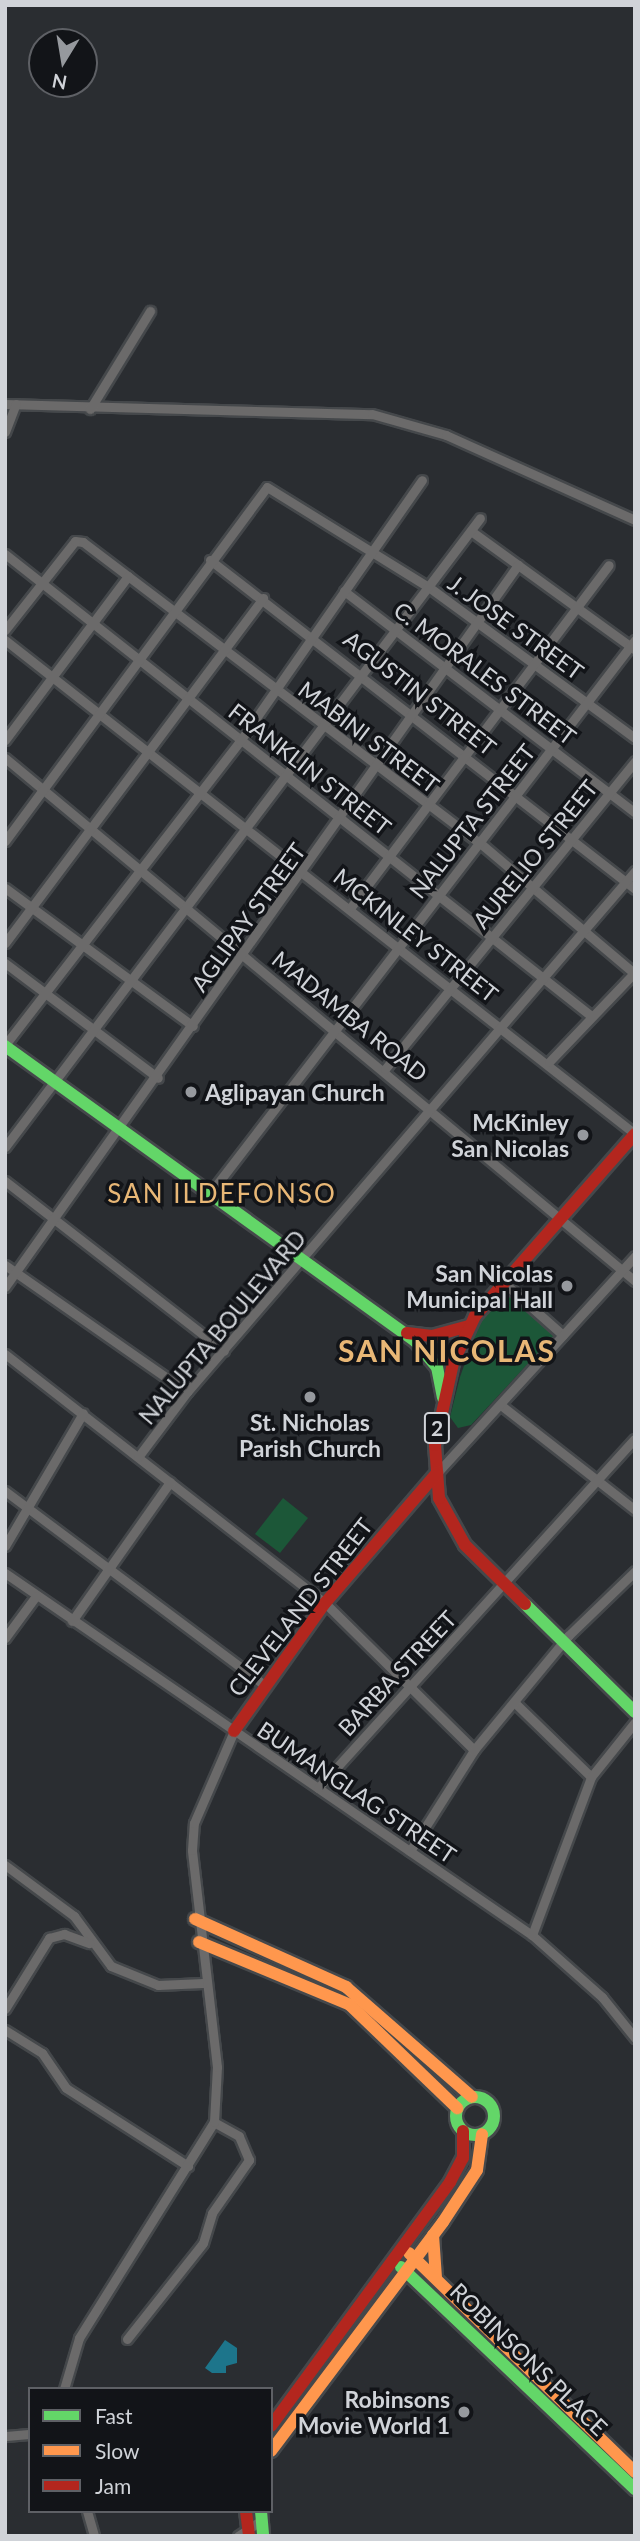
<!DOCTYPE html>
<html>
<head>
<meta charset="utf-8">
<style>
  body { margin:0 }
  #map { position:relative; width:640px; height:2541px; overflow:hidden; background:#2a2d31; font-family:Lato,sans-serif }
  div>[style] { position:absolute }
  .green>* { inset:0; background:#1c5738 }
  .water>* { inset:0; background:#1d758b }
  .roads { filter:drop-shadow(2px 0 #45484b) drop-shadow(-2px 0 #45484b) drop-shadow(0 2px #45484b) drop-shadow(0 -2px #45484b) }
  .street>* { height:9px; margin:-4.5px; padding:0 4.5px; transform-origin:4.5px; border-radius:4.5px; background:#6b6a6a }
  .fast>* { height:12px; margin:-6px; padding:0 6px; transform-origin:6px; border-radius:6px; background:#63d668 }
  .fast>.ring { margin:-6px; padding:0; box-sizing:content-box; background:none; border:12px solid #63d668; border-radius:50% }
  .slow>* { height:12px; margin:-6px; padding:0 6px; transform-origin:6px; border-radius:6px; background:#ff974d }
  .jam>* { height:12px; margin:-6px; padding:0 6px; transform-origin:6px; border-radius:6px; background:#b3261e }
  .dots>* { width:19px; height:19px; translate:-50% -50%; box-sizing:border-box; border:4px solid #121418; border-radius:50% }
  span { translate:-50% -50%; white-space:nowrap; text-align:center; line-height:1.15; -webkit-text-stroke:7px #121418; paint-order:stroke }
  .shield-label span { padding:2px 5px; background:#121418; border:2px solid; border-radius:5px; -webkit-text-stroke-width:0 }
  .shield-label { font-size:21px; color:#d0d3d8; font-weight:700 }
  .street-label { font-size:23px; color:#d0d3d8 }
  .poi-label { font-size:23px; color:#d0d3d8; font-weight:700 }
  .left { translate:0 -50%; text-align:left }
  .right { translate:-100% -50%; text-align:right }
  .quarter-label { font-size:26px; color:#e8b776; letter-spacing:2px }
  .district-label { font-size:30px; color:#e8b776; font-weight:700; letter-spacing:2px }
  .frame { position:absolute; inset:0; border:7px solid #d0d3d8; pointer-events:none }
  .legend { position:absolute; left:28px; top:2387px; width:245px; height:126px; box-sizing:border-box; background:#121418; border:2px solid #5e6065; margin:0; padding:9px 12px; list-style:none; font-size:21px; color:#d0d3d8 }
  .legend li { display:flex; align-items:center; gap:14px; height:35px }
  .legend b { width:35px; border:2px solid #5e6065 }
  .north { position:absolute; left:28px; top:28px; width:70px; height:70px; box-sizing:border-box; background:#121418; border:2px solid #5e6065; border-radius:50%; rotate:191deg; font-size:19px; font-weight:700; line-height:28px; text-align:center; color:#d0d3d8 }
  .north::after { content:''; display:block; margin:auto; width:24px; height:32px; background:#96999e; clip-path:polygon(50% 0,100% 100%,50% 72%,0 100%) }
</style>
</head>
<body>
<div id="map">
  <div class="green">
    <div style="clip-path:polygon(505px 1290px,555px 1335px,471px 1425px,458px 1428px,450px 1417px,460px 1377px,479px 1323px)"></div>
    <div style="clip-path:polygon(283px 1498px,308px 1518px,280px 1553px,255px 1534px)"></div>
  </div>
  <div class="water">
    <div style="clip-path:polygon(225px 2340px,237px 2348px,237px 2363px,226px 2366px,226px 2373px,212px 2373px,205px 2368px)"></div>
  </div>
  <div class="roads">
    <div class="street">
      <div style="left:5px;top:404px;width:367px;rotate:1.6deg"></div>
      <div style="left:372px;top:414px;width:77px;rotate:15.8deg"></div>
      <div style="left:446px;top:435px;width:207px;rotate:24.2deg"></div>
      <div style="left:90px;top:409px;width:115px;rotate:-58.5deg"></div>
      <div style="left:5px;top:432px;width:30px;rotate:-69deg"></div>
      <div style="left:471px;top:531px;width:201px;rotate:35.9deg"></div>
      <div style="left:5px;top:554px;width:745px;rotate:38.24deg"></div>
      <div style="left:210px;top:560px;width:537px;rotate:37.74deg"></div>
      <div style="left:344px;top:591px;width:366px;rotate:37.3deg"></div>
      <div style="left:5px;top:630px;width:113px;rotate:-51.8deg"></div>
      <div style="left:75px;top:541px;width:8px;rotate:7deg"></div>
      <div style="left:83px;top:542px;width:498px;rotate:37.2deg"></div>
      <div style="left:480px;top:843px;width:203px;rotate:40.2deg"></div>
      <div style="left:5px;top:640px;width:801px;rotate:38.1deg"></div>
      <div style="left:5px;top:740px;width:205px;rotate:-53.1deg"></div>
      <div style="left:5px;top:758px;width:819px;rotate:39.7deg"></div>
      <div style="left:5px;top:841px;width:440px;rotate:-53.5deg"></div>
      <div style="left:267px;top:487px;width:192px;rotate:31.8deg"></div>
      <div style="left:430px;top:588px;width:254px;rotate:36.2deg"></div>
      <div style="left:5px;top:888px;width:233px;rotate:36.3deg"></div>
      <div style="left:351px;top:907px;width:428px;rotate:-53deg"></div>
      <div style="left:5px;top:943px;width:431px;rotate:-53.2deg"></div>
      <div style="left:5px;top:963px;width:191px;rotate:36.9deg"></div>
      <div style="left:5px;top:1045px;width:384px;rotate:-52.3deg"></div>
      <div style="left:240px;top:741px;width:318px;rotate:-55.1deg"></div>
      <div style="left:549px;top:1062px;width:124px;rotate:-46.3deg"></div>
      <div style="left:385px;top:1069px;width:397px;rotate:-50.9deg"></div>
      <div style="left:5px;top:1147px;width:788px;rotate:-52.94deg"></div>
      <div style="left:5px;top:1181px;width:277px;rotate:37.8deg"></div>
      <div style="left:211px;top:1192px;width:696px;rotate:-52.47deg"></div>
      <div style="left:5px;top:1265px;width:222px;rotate:34.9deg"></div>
      <div style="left:503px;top:1282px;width:80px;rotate:41.5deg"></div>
      <div style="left:5px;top:1287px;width:886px;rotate:-54.61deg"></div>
      <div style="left:5px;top:1354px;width:405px;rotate:37.9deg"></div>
      <div style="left:325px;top:1603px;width:209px;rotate:44.6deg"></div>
      <div style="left:502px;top:1406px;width:169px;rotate:38deg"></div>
      <div style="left:138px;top:1457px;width:81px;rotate:-53deg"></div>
      <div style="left:187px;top:1392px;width:687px;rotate:-49.31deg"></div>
      <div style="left:437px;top:1473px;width:294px;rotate:-47.6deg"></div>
      <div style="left:5px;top:1491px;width:322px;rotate:36.8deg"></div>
      <div style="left:5px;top:1546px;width:154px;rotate:-59.6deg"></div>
      <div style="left:5px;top:1573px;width:639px;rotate:34.49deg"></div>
      <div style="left:532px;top:1935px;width:94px;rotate:41.5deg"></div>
      <div style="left:602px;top:1997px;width:53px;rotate:51.2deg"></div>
      <div style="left:72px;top:1621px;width:170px;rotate:-54.8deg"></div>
      <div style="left:5px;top:1638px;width:52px;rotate:-53.6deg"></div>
      <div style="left:514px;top:1702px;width:107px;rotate:44.2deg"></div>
      <div style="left:318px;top:1788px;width:471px;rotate:-47.8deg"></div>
      <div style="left:410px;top:1851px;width:120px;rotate:-57.6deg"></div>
      <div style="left:474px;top:1750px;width:148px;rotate:-50.5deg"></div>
      <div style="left:568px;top:1636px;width:93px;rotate:-44.1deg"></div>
      <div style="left:5px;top:1865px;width:86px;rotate:36.5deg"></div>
      <div style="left:74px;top:1916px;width:62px;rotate:53.5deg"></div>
      <div style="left:111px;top:1966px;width:51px;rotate:22deg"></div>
      <div style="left:158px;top:1985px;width:45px;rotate:-2.5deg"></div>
      <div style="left:532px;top:1935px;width:169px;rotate:-69.5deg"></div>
      <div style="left:591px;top:1777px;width:70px;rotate:-51.3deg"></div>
      <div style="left:5px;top:2009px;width:84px;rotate:-58.2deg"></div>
      <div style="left:49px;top:1938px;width:16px;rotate:-15deg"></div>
      <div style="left:64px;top:1934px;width:27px;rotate:20deg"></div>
      <div style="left:5px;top:2030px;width:44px;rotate:31.9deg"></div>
      <div style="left:42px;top:2053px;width:42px;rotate:55.6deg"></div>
      <div style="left:66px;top:2088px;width:145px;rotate:32.6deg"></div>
      <div style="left:127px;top:2339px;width:122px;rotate:-51.6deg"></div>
      <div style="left:203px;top:2243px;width:31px;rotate:-73deg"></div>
      <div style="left:212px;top:2213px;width:65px;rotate:-55.1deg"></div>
      <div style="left:249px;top:2160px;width:26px;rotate:-113deg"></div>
      <div style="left:239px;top:2136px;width:29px;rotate:-151deg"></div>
      <div style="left:64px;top:2389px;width:53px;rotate:-73.6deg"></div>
      <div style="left:79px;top:2338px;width:255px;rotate:-58deg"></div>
      <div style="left:214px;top:2122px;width:55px;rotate:-86.9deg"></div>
      <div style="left:217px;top:2067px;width:218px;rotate:-96.6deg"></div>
      <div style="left:192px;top:1850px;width:27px;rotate:-86deg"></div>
      <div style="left:194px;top:1823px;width:100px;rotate:-66.5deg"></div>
      <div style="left:5px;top:2436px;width:25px;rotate:-5deg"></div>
      <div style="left:87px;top:2511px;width:26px;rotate:74deg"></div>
      <div style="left:238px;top:2536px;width:29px;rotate:-34deg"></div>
    </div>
    <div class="fast">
      <div style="left:5px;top:1046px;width:505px;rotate:35.74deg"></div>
      <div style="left:415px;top:1341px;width:34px;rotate:50deg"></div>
      <div style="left:437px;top:1367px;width:31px;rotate:79deg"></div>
      <div style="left:525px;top:1604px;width:154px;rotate:44.5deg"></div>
      <div class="ring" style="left:456px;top:2097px;width:26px;height:26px"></div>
      <div style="left:401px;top:2267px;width:323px;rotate:43.5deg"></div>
      <div style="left:261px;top:2511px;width:25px;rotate:85deg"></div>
    </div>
    <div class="slow">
      <div style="left:195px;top:1919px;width:166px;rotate:24.2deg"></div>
      <div style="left:346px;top:1987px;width:167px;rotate:41.1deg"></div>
      <div style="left:199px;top:1942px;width:164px;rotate:22.6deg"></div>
      <div style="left:350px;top:2005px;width:149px;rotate:43.9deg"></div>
      <div style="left:433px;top:2235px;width:43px;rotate:86deg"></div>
      <div style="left:409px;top:2253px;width:315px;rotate:44.1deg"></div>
      <div style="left:271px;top:2451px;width:286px;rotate:-53.1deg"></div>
      <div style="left:443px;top:2222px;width:62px;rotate:-56.8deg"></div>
      <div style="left:477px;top:2170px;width:36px;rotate:-82deg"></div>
    </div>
    <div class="jam">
      <div style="left:407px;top:1333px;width:25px;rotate:7deg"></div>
      <div style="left:432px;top:1336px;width:38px;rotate:-15deg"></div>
      <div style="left:525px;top:1604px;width:84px;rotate:-135.5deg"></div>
      <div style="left:465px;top:1545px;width:54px;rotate:-119deg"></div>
      <div style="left:439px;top:1498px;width:53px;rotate:-94.3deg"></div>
      <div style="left:435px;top:1445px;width:84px;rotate:-77.6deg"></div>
      <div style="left:453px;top:1363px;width:52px;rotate:-64.9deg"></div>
      <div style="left:475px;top:1316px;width:242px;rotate:-48.7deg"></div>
      <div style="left:234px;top:1731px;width:157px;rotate:-54.6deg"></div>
      <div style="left:325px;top:1603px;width:172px;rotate:-49.3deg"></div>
      <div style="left:271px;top:2426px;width:303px;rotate:-53.7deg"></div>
      <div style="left:450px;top:2182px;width:27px;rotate:-62deg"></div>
      <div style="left:463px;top:2158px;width:27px;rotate:-90deg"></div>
      <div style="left:246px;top:2511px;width:25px;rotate:83deg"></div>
    </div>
  </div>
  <div class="dots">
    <div style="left:191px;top:1092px;background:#96999e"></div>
    <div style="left:583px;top:1135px;background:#96999e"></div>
    <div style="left:567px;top:1286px;background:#96999e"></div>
    <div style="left:310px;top:1397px;background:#96999e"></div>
    <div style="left:464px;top:2412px;background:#96999e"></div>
  </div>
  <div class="shield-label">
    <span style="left:437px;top:1428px">2</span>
  </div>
  <div class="street-label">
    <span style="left:516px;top:627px;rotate:36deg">J. JOSE STREET</span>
    <span style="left:485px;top:673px;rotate:37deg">C. MORALES STREET</span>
    <span style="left:420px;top:693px;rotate:38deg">AGUSTIN STREET</span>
    <span style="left:369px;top:737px;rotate:37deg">MABINI STREET</span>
    <span style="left:310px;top:769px;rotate:38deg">FRANKLIN STREET</span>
    <span style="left:472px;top:821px;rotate:-52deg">NALUPTA STREET</span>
    <span style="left:535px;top:854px;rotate:-51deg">AURELIO STREET</span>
    <span style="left:248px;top:917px;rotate:-54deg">AGLIPAY STREET</span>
    <span style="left:416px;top:935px;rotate:38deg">MCKINLEY STREET</span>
    <span style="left:350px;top:1016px;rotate:39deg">MADAMBA ROAD</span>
    <span style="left:222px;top:1327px;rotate:-50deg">NALUPTA BOULEVARD</span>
    <span style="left:300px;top:1607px;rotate:-52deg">CLEVELAND STREET</span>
    <span style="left:397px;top:1673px;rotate:-47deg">BARBA STREET</span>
    <span style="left:357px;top:1792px;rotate:34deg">BUMANGLAG STREET</span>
    <span style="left:529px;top:2359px;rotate:44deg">ROBINSONS PLACE</span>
  </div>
  <div class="poi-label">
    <span class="left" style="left:205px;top:1092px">Aglipayan Church</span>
    <span class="right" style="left:569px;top:1135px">McKinley<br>San Nicolas</span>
    <span class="right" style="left:553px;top:1286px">San Nicolas<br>Municipal Hall</span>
    <span style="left:310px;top:1435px">St. Nicholas<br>Parish Church</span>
    <span class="right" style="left:450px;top:2412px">Robinsons<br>Movie World 1</span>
  </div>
  <div class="quarter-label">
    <span style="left:222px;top:1194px">SAN ILDEFONSO</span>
  </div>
  <div class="district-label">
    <span style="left:447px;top:1350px">SAN NICOLAS</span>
  </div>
  <div class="frame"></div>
  <ul class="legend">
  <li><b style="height:9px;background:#63d668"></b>Fast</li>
  <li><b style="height:9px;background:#ff974d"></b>Slow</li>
  <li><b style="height:9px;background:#b3261e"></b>Jam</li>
  </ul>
  <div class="north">N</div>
</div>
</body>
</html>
